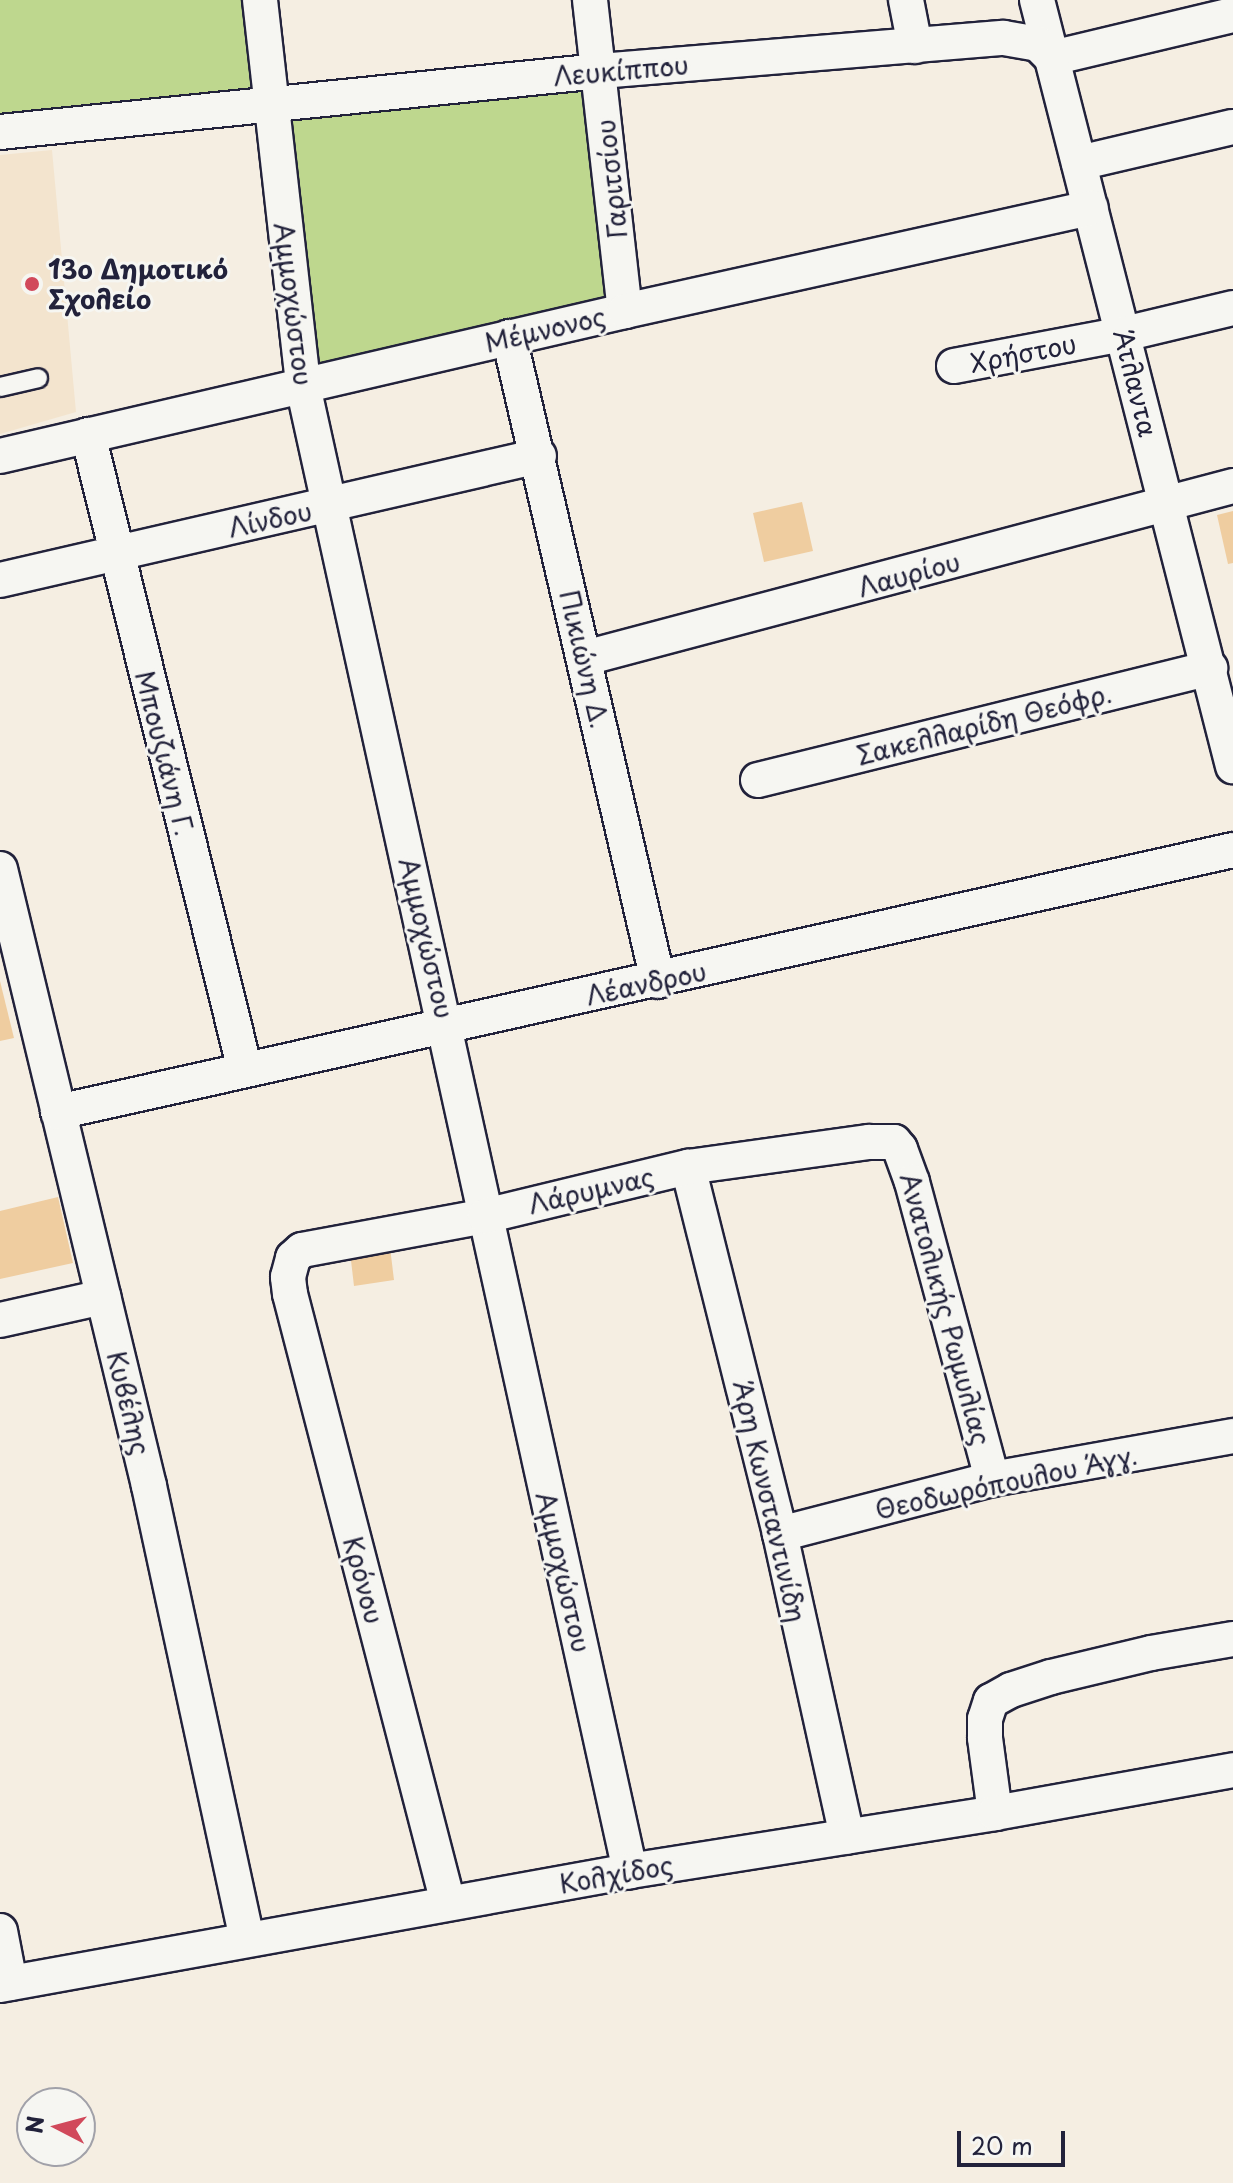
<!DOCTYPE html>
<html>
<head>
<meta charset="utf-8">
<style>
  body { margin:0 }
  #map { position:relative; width:1233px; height:2183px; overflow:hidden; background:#f5eee2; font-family:"Playpen Sans",sans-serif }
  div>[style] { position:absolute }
  .built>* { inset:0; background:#f3e4ce }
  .green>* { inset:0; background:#bed78e }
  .building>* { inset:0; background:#efcda0 }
  .roads { filter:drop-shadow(2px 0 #22223b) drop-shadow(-2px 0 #22223b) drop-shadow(0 2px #22223b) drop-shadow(0 -2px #22223b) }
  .lane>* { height:18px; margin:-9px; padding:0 9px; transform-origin:9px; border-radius:9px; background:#f6f6f2 }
  .street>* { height:34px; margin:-17px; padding:0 17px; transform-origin:17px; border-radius:17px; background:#f6f6f2 }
  .dots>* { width:22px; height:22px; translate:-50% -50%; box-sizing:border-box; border:4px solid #f6f6f2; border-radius:50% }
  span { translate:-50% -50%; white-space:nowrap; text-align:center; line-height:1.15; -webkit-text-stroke:6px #f6f6f2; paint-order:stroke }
  .street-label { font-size:26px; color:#22223b }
  .poi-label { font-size:26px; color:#22223b; font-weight:700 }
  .left { translate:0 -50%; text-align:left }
  .north { position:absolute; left:16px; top:2087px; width:80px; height:80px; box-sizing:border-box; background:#f6f6f2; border:2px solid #a1a1a9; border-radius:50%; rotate:276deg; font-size:22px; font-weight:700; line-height:32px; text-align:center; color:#22223b }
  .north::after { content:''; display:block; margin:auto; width:28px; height:36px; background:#d1495b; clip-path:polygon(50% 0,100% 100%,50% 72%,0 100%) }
  .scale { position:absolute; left:957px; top:2131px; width:108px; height:36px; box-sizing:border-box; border:4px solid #22223b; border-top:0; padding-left:10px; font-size:24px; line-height:28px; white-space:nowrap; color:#22223b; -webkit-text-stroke:6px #f6f6f2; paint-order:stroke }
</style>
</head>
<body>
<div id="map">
  <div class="built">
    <div style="clip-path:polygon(52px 150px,76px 412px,0 434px,0 155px)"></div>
  </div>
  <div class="green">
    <div style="clip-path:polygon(0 0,260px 0,270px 105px,600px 71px,625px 311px,303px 386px,270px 105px,0 132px)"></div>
  </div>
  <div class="building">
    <div style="clip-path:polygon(802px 502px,813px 551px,764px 562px,753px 513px)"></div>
    <div style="clip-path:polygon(1233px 511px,1233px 563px,1228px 564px,1217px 515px)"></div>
    <div style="clip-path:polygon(0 981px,14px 1038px,0 1041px)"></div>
    <div style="clip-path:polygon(58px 1197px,73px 1263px,0 1279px,0 1211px)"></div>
    <div style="clip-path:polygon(390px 1247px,394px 1280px,354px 1286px,350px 1252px)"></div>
  </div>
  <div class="roads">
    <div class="lane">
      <div style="left:0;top:387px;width:39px;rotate:-13deg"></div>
    </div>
    <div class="street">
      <div style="left:260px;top:0;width:388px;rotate:83.6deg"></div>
      <div style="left:303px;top:386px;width:1521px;rotate:77.58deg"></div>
      <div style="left:590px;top:0;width:313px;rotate:83.6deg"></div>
      <div style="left:906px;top:0;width:47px;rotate:78.9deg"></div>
      <div style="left:1037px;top:0;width:791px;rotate:75.65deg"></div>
      <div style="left:1052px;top:58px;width:186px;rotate:-13.4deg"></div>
      <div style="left:0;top:132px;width:603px;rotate:-5.81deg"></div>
      <div style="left:600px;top:71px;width:405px;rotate:-4.7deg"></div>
      <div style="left:1004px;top:38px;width:35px;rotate:10deg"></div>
      <div style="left:1038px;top:44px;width:20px;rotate:45deg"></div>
      <div style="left:1079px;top:163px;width:158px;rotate:-13.2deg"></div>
      <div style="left:509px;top:337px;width:661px;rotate:76.97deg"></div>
      <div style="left:954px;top:366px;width:173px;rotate:-10.7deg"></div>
      <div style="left:1124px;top:334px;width:112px;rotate:-13.4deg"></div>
      <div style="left:88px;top:435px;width:654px;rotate:76.11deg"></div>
      <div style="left:0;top:456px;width:642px;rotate:-13.06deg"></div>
      <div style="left:625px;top:311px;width:477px;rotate:-12.5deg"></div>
      <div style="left:0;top:580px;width:553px;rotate:-12.96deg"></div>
      <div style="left:585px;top:658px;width:670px;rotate:-14.87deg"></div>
      <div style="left:758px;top:780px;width:466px;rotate:-13.9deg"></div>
      <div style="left:0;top:869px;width:635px;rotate:76.42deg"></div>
      <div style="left:149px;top:1486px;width:463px;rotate:77.8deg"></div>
      <div style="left:58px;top:1112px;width:1204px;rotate:-12.57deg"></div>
      <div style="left:688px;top:1167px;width:378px;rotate:75.9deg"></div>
      <div style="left:780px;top:1534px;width:310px;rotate:77.5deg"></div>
      <div style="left:0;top:1320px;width:106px;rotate:-12.6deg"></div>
      <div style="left:780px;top:1534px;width:219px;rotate:-14.5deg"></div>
      <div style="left:992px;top:1479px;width:245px;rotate:-10.1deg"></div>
      <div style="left:995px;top:1813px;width:76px;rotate:-97.6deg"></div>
      <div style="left:985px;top:1738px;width:19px;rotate:-90deg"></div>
      <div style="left:985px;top:1719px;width:19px;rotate:-72deg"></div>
      <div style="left:991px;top:1701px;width:23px;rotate:-29deg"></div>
      <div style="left:1011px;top:1690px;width:42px;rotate:-18deg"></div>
      <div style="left:1051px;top:1677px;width:103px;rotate:-13.5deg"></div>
      <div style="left:1151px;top:1653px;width:83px;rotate:-9.7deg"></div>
      <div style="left:448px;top:1903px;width:629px;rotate:-104.54deg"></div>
      <div style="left:290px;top:1294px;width:17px;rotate:-97deg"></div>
      <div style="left:288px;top:1277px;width:20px;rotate:-75deg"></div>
      <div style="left:293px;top:1258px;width:12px;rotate:-42deg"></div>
      <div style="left:302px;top:1250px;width:186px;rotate:-10.5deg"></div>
      <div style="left:485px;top:1216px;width:209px;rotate:-13.6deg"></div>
      <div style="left:688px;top:1167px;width:183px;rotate:-7.9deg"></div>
      <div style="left:869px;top:1142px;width:25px"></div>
      <div style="left:894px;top:1142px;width:9px;rotate:49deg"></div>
      <div style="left:900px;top:1149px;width:35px;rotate:70deg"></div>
      <div style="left:912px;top:1182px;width:308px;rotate:74.9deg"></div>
      <div style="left:0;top:1931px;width:53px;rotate:79.1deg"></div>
      <div style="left:0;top:1985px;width:640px;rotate:-10.26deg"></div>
      <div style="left:630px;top:1871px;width:370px;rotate:-9deg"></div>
      <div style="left:995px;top:1813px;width:242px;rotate:-10.2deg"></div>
    </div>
  </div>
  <div class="dots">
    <div style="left:32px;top:284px;background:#d1495b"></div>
  </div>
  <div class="street-label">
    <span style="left:621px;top:70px;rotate:-5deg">Λευκίππου</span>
    <span style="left:611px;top:179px;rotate:-96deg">Γαριτσίου</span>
    <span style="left:294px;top:304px;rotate:83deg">Αμμοχώστου</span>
    <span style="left:545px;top:329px;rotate:-13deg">Μέμνονος</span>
    <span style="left:1023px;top:353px;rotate:-11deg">Χρήστου</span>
    <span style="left:1136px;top:383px;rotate:76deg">Άτλαντα</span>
    <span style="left:270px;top:519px;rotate:-12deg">Λίνδου</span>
    <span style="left:909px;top:574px;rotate:-15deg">Λαυρίου</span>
    <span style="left:585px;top:659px;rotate:77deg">Πικιώνη Δ.</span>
    <span style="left:984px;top:724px;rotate:-14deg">Σακελλαρίδη Θεόφρ.</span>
    <span style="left:165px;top:753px;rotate:76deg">Μπουζιάνη Γ.</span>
    <span style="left:427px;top:938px;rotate:77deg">Αμμοχώστου</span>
    <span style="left:646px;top:983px;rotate:-12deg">Λέανδρου</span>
    <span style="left:591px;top:1190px;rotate:-13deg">Λάρυμνας</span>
    <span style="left:946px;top:1309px;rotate:75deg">Ανατολικής Ρωμυλίας</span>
    <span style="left:129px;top:1403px;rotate:76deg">Κυβέλης</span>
    <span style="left:1006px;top:1482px;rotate:-12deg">Θεοδωρόπουλου Άγγ.</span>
    <span style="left:770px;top:1501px;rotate:77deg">Άρη Κωνσταντινίδη</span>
    <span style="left:564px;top:1572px;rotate:77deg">Αμμοχώστου</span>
    <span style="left:364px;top:1580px;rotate:75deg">Κρόνου</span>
    <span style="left:616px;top:1874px;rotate:-10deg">Κολχίδος</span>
  </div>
  <div class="poi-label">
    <span class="left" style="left:48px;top:284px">13ο Δημοτικό<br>Σχολείο</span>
  </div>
  <div class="north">N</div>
  <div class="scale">20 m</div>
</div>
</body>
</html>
